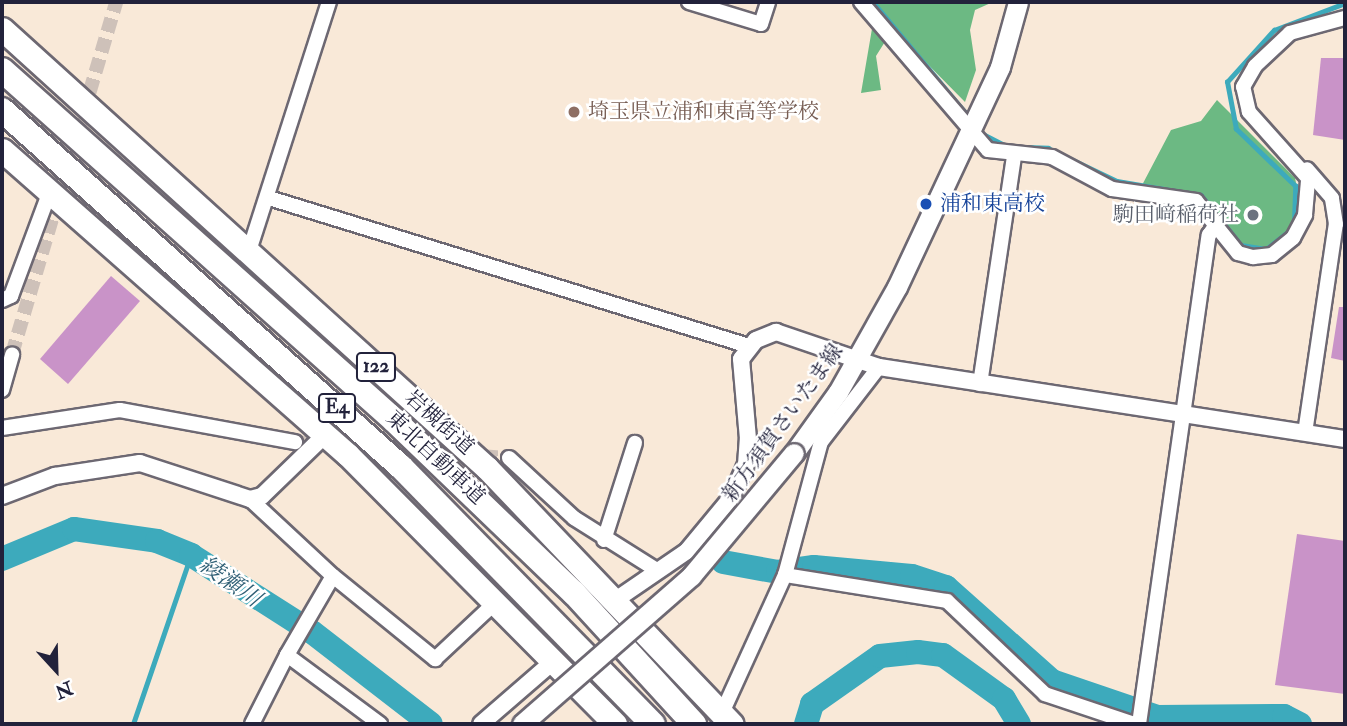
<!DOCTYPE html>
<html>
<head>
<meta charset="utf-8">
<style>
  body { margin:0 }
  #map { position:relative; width:1347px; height:726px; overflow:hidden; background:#f9e9d8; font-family:"IM FELL Double Pica","Noto Serif JP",serif }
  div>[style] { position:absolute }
  .forest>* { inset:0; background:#6cb983 }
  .stream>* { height:4.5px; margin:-2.25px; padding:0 2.25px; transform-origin:2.25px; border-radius:2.25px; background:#3daabc }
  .river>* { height:24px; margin:-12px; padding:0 12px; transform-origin:12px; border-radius:12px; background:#3daabc }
  .building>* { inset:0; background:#c993c8 }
  .minor-tunnel>* { height:14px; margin-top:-7px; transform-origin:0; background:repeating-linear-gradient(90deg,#cec1b9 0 14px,transparent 0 21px) }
  .roads { filter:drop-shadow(2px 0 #6d6872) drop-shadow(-2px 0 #6d6872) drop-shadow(0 2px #6d6872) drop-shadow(0 -2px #6d6872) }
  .minor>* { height:14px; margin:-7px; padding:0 7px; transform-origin:7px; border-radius:7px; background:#fff }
  .tertiary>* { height:16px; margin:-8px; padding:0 8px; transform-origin:8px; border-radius:8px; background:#fff }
  .secondary>* { height:19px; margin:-9.5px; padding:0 9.5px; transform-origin:9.5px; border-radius:9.5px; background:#fff }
  .trunk>* { height:23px; margin:-11.5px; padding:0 11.5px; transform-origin:11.5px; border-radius:11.5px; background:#fff }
  .motorway>* { height:24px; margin:-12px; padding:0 12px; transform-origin:12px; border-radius:12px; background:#fff }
  .bridges { filter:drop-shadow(2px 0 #6d6872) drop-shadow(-2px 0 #6d6872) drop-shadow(0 2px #6d6872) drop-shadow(0 -2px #6d6872) }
  .secondary-bridge>* { height:19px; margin:-9.5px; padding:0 9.5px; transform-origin:9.5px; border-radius:9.5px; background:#fff }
  .dots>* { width:19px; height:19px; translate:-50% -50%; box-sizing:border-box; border:4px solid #fff; border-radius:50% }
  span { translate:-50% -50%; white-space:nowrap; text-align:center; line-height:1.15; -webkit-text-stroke:5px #fff; paint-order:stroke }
  .shield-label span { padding:2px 5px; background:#fff; border:2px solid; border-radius:5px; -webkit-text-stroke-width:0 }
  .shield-label { font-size:19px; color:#22223b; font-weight:700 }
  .education-label { font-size:21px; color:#785e54 }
  .left { translate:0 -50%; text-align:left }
  .transit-label { font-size:21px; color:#164399 }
  .worship-label { font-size:21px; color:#5b616d }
  .right { translate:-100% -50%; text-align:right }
  .street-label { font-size:21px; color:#22223b }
  .water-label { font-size:23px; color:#2e5f75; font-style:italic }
  .frame { position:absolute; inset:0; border:4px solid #22223b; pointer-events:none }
  .north { position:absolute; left:21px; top:635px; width:70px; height:70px; -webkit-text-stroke:5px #fff; paint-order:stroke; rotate:158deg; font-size:19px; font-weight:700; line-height:28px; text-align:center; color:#22223b }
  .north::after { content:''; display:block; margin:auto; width:24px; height:32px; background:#22223b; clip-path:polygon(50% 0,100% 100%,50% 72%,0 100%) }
</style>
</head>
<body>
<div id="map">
  <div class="forest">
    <div style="clip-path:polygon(866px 2px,993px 2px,975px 10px,970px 30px,976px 70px,965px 102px,893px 29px,876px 56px,881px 90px,861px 93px,874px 17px)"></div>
    <div style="clip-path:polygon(1217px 100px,1295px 178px,1302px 210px,1277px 248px,1245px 251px,1198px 198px,1140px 189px,1171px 130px,1201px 121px)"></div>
  </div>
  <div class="stream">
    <div style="left:873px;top:2px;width:153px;rotate:50.1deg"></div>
    <div style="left:983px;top:134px;width:29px;rotate:27deg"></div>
    <div style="left:1025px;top:147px;width:23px;rotate:2deg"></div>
    <div style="left:1048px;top:148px;width:76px;rotate:25.6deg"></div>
    <div style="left:1117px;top:181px;width:85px;rotate:9.5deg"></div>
    <div style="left:1201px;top:195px;width:64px;rotate:51.3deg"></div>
    <div style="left:1241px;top:245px;width:25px;rotate:9deg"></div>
    <div style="left:1266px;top:249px;width:31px;rotate:-38deg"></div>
    <div style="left:1294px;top:222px;width:36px;rotate:-88deg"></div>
    <div style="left:1295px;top:186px;width:82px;rotate:-136deg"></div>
    <div style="left:1236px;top:129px;width:48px;rotate:-100.8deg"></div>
    <div style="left:1227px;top:82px;width:70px;rotate:-47.9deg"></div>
    <div style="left:1274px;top:30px;width:76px;rotate:-20.8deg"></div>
    <div style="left:133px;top:724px;width:179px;rotate:-71.1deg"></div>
  </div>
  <div class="river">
    <div style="left:2px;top:559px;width:78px;rotate:-22.6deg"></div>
    <div style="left:74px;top:529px;width:84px;rotate:8.2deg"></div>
    <div style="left:157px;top:541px;width:37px;rotate:22deg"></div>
    <div style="left:191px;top:555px;width:143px;rotate:32.5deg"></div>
    <div style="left:312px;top:632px;width:150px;rotate:37.7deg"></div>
    <div style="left:723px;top:562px;width:56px;rotate:10.3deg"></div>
    <div style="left:778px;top:572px;width:36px;rotate:-8deg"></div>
    <div style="left:814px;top:567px;width:98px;rotate:5.2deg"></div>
    <div style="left:912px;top:576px;width:36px;rotate:18deg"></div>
    <div style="left:946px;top:587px;width:142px;rotate:41.6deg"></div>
    <div style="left:1052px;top:681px;width:111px;rotate:18.9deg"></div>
    <div style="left:1157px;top:717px;width:127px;rotate:-0.5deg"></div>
    <div style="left:1284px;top:716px;width:18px;rotate:27deg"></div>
    <div style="left:806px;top:724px;width:21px;rotate:-73deg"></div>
    <div style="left:812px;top:704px;width:83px;rotate:-35.2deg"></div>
    <div style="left:880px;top:656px;width:38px;rotate:-6deg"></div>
    <div style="left:918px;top:652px;width:25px;rotate:7deg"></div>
    <div style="left:943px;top:655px;width:75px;rotate:35.8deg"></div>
    <div style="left:1004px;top:699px;width:29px;rotate:59deg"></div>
  </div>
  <div class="building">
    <div style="clip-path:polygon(1321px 58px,1345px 58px,1345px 140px,1313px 135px)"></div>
    <div style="clip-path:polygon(111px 276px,140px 301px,68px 384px,40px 359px)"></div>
    <div style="clip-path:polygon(1339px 307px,1345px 307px,1345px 361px,1331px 358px)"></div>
    <div style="clip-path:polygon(1297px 534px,1345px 541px,1345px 694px,1275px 685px)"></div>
  </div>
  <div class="minor-tunnel">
    <div style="left:12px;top:354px;width:367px;rotate:-73.5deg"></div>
    <div style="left:295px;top:442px;width:215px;rotate:4.3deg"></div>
  </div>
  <div class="roads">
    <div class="minor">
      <div style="left:689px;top:2px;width:75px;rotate:17deg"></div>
      <div style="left:761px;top:24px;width:23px;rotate:-72deg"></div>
      <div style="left:861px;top:2px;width:195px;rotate:49.4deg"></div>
      <div style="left:988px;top:150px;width:64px;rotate:6.2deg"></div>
      <div style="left:1052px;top:157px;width:68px;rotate:28.1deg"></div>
      <div style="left:1112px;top:189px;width:85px;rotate:8.1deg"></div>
      <div style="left:1196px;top:201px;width:67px;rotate:51.1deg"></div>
      <div style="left:1238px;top:253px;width:16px;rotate:15deg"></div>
      <div style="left:1253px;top:257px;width:19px;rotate:-6deg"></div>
      <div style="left:1272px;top:255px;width:27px;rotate:-39deg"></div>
      <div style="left:1293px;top:238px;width:26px;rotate:-62deg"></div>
      <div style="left:1305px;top:215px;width:37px;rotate:-85deg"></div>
      <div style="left:1308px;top:178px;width:89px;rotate:-131.8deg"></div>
      <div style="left:1249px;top:112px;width:26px;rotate:-103deg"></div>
      <div style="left:1243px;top:87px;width:24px;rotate:-60deg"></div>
      <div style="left:1255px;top:66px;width:48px;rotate:-43.3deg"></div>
      <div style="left:1290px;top:33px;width:57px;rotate:-15.3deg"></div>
      <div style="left:269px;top:198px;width:502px;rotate:17.14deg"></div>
      <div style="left:249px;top:251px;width:262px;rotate:-72.2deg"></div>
      <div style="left:2px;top:300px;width:10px;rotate:-24deg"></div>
      <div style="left:11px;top:296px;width:112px;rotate:-69.6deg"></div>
      <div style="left:980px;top:384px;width:230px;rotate:-81.5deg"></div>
      <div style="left:2px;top:390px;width:37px;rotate:-74deg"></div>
      <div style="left:2px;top:428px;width:119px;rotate:-8.7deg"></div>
      <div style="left:120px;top:410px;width:178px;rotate:10.4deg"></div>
      <div style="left:1305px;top:433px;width:211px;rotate:-81.6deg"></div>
      <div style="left:1336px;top:224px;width:26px;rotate:-99deg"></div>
      <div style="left:1332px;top:198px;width:38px;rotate:-131deg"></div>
      <div style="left:509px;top:458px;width:88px;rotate:42.7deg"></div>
      <div style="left:574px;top:518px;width:99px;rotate:32.2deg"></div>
      <div style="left:250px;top:499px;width:113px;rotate:42.9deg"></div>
      <div style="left:604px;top:540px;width:102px;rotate:-72.3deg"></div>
      <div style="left:785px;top:575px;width:164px;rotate:9.1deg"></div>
      <div style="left:947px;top:601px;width:135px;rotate:43.5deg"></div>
      <div style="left:1045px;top:694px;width:94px;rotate:18.6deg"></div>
      <div style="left:287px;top:655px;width:91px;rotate:-59.8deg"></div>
      <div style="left:333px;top:576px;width:132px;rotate:39.1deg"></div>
      <div style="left:435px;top:659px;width:85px;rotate:-43.1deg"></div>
      <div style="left:722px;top:713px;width:152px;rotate:-65.5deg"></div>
      <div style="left:785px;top:575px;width:138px;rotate:-74.9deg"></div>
      <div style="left:821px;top:442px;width:95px;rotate:-52.3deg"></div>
      <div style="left:252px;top:724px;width:77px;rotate:-63.1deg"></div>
      <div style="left:287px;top:655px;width:116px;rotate:36.6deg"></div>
      <div style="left:1139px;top:724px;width:494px;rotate:-81.9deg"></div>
      <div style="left:1209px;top:235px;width:14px;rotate:-56deg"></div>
    </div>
    <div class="tertiary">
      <div style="left:2px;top:496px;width:57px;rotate:-20.7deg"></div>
      <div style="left:55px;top:476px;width:86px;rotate:-8.7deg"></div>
      <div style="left:140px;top:463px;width:116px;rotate:18.1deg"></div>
      <div style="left:250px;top:499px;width:12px;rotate:-14deg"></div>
      <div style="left:262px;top:496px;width:88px;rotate:-44.1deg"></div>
      <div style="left:617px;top:599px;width:85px;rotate:-34.4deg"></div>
      <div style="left:687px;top:551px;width:69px;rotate:-50.3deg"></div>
      <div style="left:731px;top:498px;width:36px;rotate:-66deg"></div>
      <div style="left:746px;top:465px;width:26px;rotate:-86deg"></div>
      <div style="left:748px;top:439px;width:80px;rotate:-95deg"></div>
      <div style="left:741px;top:359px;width:24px;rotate:-52deg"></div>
      <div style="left:756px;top:340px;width:22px;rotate:-22deg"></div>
      <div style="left:776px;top:332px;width:109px;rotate:18.8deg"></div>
      <div style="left:879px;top:367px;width:472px;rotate:8.8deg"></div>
      <div style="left:481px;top:724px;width:98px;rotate:-40.9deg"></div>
    </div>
    <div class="secondary">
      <div style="left:794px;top:453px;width:75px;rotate:-54.2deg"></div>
      <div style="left:838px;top:392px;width:120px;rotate:-60.7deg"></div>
      <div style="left:897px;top:287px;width:243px;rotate:-64.9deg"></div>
      <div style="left:1000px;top:67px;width:67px;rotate:-74.5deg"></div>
    </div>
    <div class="trunk">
      <div style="left:2px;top:29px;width:654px;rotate:42.15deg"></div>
      <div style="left:487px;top:468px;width:354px;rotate:46.3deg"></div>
      <div style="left:2px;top:150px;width:461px;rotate:41.4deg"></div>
      <div style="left:348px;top:455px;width:379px;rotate:45.2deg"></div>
    </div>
    <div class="motorway">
      <div style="left:2px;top:70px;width:526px;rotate:41.76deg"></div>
      <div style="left:394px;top:420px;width:250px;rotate:43.9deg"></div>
      <div style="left:574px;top:593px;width:178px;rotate:47.5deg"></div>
      <div style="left:2px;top:110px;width:535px;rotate:41.82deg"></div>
      <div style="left:401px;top:467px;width:360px;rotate:45.6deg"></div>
    </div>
  </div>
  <div class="bridges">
    <div class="secondary-bridge">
      <div style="left:522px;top:724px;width:225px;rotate:-41.2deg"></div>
      <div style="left:691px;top:576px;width:160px;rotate:-50.1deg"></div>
    </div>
  </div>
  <div class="dots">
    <div style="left:574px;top:112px;background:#8d6e63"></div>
    <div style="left:926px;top:204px;background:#1a4fb4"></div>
    <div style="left:1253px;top:215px;background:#6b7280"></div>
  </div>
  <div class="shield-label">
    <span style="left:376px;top:367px">122</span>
    <span style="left:337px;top:408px">E4</span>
  </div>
  <div class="education-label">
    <span class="left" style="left:588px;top:112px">埼玉県立浦和東高等学校</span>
  </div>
  <div class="transit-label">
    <span class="left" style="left:940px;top:204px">浦和東高校</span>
  </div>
  <div class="worship-label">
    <span class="right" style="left:1239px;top:215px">駒田﨑稲荷社</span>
  </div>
  <div class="street-label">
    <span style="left:439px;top:423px;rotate:42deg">岩槻街道</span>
    <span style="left:783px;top:423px;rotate:-54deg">新方須賀さいたま線</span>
    <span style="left:435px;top:458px;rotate:43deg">東北自動車道</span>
  </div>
  <div class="water-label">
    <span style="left:230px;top:582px;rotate:35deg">綾瀬川</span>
  </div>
  <div class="frame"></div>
  <div class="north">N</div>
</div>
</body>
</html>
